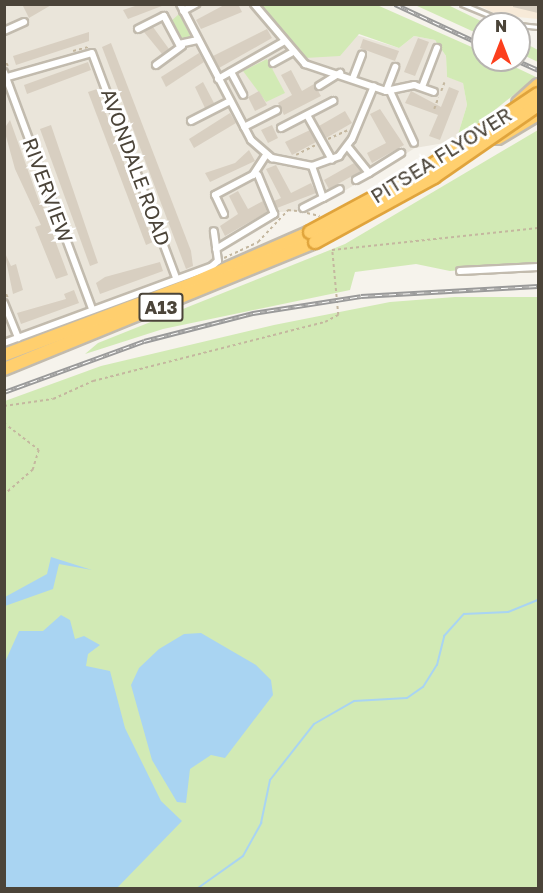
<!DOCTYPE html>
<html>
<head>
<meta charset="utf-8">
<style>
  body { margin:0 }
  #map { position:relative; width:543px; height:893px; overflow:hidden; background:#f6f3ec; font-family:"Golos Text",sans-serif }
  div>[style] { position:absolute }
  .residential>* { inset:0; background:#eae5da }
  .commercial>* { inset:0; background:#f7ead8 }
  .green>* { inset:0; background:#d2eab5 }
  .water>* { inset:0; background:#a9d4f2 }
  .stream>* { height:2px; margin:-1px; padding:0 1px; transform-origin:1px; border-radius:1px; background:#a9d4f2 }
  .building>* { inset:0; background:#d8cfc1 }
  .path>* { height:1.5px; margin-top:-0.75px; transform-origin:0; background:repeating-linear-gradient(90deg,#c4b79f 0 3px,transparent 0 6px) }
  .roads { filter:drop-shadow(2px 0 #c2bbae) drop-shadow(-2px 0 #c2bbae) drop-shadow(0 2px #c2bbae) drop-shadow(0 -2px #c2bbae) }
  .lane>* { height:3px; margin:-1.5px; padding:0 1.5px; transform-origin:1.5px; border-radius:1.5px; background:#fff }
  .street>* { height:6px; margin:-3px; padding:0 3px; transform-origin:3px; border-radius:3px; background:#fff }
  .highway>* { height:12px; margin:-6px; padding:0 6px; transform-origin:6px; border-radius:6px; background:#ffcf6e }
  .rail>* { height:4.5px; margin-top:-2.25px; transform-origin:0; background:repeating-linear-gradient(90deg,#fff 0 7px,#9a9a9a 0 14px); box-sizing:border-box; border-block:2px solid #9a9a9a }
  .bridges { filter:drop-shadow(2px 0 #e0a43c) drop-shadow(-2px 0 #e0a43c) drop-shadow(0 2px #e0a43c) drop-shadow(0 -2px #e0a43c) }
  .highway-bridge>* { height:12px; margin:-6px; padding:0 6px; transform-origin:6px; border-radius:6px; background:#ffcf6e }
  span { translate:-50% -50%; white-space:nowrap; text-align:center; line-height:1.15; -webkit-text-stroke:6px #fff; paint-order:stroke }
  .shield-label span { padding:2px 4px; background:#fff; border:2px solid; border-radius:4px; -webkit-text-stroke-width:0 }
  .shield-label { font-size:18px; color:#4b4439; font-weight:700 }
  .street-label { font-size:20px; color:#4b4439 }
  .frame { position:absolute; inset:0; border:6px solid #4b4439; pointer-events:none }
  .north { position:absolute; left:471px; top:12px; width:60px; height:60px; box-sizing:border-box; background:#fff; border:2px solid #b7b4b0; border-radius:50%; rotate:0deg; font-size:16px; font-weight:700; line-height:24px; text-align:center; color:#4b4439 }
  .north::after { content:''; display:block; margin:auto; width:21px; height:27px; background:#fc3f1d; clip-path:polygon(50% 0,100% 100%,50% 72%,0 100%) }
</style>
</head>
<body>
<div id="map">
  <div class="residential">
    <div style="clip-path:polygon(5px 5px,259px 5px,399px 48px,414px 36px,435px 40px,446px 56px,447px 77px,463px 82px,467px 105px,456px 141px,415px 148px,313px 210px,280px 212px,222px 248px,222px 263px,5px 343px)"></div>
  </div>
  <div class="commercial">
    <div style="clip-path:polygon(478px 5px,538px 5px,538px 19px,498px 15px)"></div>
  </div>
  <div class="green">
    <div style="clip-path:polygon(258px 5px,377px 5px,483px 52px,483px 60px,500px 60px,536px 77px,456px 141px,467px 105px,463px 83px,447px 77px,446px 56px,435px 40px,414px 36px,399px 48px,359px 34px,340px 56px,305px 58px)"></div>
    <div style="clip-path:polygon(415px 5px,448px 5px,487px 24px,483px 36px)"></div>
    <div style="clip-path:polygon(179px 14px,191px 37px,191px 40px,180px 41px,170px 22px)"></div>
    <div style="clip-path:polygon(519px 40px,538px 50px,538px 62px,519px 53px)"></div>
    <div style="clip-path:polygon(267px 59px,285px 93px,266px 102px,243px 71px)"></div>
    <div style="clip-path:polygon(538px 130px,538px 263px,450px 271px,416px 264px,355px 272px,350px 290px,163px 329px,85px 354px,98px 343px,345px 244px)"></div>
    <div style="clip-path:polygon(455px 297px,538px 297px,538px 888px,5px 888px,5px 401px,101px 366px,274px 325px,390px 302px)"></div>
  </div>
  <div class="water">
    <div style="clip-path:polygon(51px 557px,92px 570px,59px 564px,53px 589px,5px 606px,5px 597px,47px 574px)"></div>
    <div style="clip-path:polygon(61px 615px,70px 620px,75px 639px,84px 636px,100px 645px,88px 654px,86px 666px,110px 671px,125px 728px,161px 801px,182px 821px,117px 888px,5px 888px,5px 662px,19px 631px,43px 631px)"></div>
    <div style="clip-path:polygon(201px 633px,256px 665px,271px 680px,273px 695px,225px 758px,211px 755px,190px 769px,186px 803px,177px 802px,152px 760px,131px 685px,139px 668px,159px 649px,184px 634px)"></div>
  </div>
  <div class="stream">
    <div style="left:198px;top:888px;width:55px;rotate:-35.4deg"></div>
    <div style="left:243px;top:856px;width:38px;rotate:-61deg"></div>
    <div style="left:261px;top:823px;width:44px;rotate:-78.2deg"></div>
    <div style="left:270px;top:780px;width:71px;rotate:-51.8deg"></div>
    <div style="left:314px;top:724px;width:46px;rotate:-29.9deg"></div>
    <div style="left:354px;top:701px;width:53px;rotate:-3.2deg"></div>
    <div style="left:407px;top:698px;width:19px;rotate:-35deg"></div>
    <div style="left:423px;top:687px;width:26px;rotate:-58deg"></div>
    <div style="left:437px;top:665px;width:30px;rotate:-76deg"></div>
    <div style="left:444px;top:636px;width:30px;rotate:-48deg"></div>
    <div style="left:464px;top:614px;width:44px;rotate:-2.6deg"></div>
    <div style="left:508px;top:612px;width:32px;rotate:-22deg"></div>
  </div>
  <div class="building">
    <div style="clip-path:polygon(22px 4px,53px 4px,29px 18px)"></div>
    <div style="clip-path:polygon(141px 4px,167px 4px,128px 19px,123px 10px)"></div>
    <div style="clip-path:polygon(226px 4px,238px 4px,242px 12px,201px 29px,196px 20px)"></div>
    <div style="clip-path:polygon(513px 4px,538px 4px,538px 13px,513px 7px)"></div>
    <div style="clip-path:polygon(153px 27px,169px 49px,162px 54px,144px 32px)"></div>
    <div style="clip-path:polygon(267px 29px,272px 38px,219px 68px,213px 56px)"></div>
    <div style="clip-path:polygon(89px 32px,89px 41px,16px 65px,13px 56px)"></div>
    <div style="clip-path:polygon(418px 38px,429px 42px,415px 76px,404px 72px)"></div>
    <div style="clip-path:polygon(363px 39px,399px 51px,395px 61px,360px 48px)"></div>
    <div style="clip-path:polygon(111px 43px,191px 251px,193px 266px,186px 269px,102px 47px)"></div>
    <div style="clip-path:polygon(199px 53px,204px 62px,166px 87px,161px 77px)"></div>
    <div style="clip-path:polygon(88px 62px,91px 70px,27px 94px,24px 85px)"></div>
    <div style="clip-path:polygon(291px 70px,302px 91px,314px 84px,321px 96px,284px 115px,278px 103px,292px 95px,281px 75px)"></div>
    <div style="clip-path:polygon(203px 82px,214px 103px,205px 108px,195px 87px)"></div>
    <div style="clip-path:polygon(449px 87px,459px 91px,440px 140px,429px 136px,438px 115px,405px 103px,411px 91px,441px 107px)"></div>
    <div style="clip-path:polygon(97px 89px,153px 242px,146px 245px,88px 92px)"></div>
    <div style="clip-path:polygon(259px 91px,267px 105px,255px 111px,248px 97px)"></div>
    <div style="clip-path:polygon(380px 109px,404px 145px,372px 163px,367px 153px,386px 143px,370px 114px)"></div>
    <div style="clip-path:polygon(345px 111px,352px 123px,326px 138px,319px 126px)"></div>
    <div style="clip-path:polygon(230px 113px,236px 123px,194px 148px,189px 139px)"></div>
    <div style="clip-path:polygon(10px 120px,40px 204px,47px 201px,48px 206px,43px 208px,68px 275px,56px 279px,35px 227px,41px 225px,15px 169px,4px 129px)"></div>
    <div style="clip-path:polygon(51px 125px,98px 263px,90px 266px,40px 129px)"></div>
    <div style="clip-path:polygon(272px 125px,278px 138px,268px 143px,261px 130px)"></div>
    <div style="clip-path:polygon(310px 130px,316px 142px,292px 155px,285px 142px)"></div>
    <div style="clip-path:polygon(249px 150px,255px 161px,210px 182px,205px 173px,235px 163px)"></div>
    <div style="clip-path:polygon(354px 163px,361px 171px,329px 189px,324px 180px)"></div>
    <div style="clip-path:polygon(276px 165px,291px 193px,311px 183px,316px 193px,277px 208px,274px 201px,281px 198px,266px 169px)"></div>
    <div style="clip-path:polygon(238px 191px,248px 209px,263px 201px,267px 212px,225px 236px,220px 226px,238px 214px,229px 196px)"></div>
    <div style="clip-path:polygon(4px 251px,11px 266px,16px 264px,23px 290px,13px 294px)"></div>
    <div style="clip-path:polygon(160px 262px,163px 271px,100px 294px,96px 283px,105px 277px)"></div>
    <div style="clip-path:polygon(74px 290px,79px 303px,21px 324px,17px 313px,66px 299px,64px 294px)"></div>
  </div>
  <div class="path">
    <div style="left:73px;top:51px;width:16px;rotate:-15deg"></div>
    <div style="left:4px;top:58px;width:9px;rotate:63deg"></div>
    <div style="left:441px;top:91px;width:9px;rotate:-69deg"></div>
    <div style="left:434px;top:109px;width:12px;rotate:-70deg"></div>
    <div style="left:328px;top:139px;width:22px;rotate:-24deg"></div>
    <div style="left:296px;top:155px;width:22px;rotate:-27deg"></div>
    <div style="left:307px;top:213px;width:13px;rotate:13deg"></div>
    <div style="left:224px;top:258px;width:38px;rotate:-25deg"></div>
    <div style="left:258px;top:242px;width:44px;rotate:-46.8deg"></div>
    <div style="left:288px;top:210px;width:9px;rotate:6deg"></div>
    <div style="left:4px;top:289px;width:10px;rotate:66deg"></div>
    <div style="left:4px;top:406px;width:49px;rotate:-8.1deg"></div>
    <div style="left:53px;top:399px;width:44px;rotate:-24.2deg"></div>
    <div style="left:93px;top:381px;width:239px;rotate:-14.3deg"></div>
    <div style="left:325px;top:322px;width:15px;rotate:-28deg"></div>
    <div style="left:338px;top:315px;width:65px;rotate:-95.3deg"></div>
    <div style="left:332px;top:250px;width:207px;rotate:-6.1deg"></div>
    <div style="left:4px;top:423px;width:44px;rotate:37.6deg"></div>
    <div style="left:39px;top:450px;width:21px;rotate:107deg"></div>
    <div style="left:33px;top:470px;width:38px;rotate:139deg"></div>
  </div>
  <div class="roads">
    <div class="lane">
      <div style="left:462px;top:4px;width:52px;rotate:22.6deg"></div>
      <div style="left:519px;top:25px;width:19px;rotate:6deg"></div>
    </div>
    <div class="street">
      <div style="left:180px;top:4px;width:153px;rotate:62.4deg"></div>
      <div style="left:251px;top:140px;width:28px;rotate:41deg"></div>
      <div style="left:272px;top:158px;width:41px;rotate:11.3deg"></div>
      <div style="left:312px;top:166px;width:29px;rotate:-20deg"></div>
      <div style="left:339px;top:156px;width:21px;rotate:-53deg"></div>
      <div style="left:352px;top:139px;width:57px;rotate:-67.5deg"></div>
      <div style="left:254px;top:4px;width:79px;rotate:49.6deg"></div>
      <div style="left:305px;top:64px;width:85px;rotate:18.4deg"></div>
      <div style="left:386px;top:91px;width:29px;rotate:-12deg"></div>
      <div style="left:414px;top:85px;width:21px;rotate:19deg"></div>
      <div style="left:183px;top:11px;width:15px;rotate:-28deg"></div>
      <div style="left:138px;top:29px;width:29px;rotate:-27deg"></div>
      <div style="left:164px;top:16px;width:32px;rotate:62deg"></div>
      <div style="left:179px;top:44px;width:19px;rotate:-12deg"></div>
      <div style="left:4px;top:31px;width:22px;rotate:-24deg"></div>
      <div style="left:273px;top:63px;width:21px;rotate:-29deg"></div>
      <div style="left:156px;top:65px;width:32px;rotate:-36deg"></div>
      <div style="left:4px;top:72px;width:252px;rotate:69.6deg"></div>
      <div style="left:231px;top:72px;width:26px;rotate:62deg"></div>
      <div style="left:4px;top:78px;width:91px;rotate:-15.9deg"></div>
      <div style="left:92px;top:53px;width:240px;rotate:69.5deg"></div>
      <div style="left:353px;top:78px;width:25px;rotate:-69deg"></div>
      <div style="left:218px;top:79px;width:75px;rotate:-29.6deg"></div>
      <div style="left:319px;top:86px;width:25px;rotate:-32deg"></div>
      <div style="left:422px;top:87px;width:42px;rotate:-69deg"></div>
      <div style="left:386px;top:91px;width:26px;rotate:-69deg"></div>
      <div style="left:390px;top:91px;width:57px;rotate:65.2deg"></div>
      <div style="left:307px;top:115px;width:51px;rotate:60.9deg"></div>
      <div style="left:191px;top:121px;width:44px;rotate:-27.1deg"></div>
      <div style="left:244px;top:127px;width:37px;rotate:-27deg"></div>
      <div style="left:281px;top:128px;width:59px;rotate:-27.4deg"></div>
      <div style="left:348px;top:147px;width:33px;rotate:51deg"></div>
      <div style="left:369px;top:173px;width:38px;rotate:-32deg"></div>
      <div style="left:356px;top:180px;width:15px;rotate:-28deg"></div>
      <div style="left:323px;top:198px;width:19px;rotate:-28deg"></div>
      <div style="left:303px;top:208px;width:22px;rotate:-27deg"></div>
      <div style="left:323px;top:198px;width:34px;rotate:-109deg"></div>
      <div style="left:224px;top:214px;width:21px;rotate:-115deg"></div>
      <div style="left:215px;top:195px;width:43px;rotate:-27.8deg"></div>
      <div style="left:253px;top:175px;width:24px;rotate:-57deg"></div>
      <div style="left:216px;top:249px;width:68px;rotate:-31.1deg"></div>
      <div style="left:274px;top:214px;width:42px;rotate:-112.3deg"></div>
      <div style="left:460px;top:271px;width:78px;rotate:-2.9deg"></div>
      <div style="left:4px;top:303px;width:38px;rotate:68deg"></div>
      <div style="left:4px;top:343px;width:221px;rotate:-20.2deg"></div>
      <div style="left:211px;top:267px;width:9px;rotate:-41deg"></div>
      <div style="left:218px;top:261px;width:30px;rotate:-98deg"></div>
    </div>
    <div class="highway">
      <div style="left:518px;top:103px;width:27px;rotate:-42deg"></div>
      <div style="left:498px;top:138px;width:47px;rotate:-31deg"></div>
      <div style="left:4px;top:355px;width:196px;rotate:-20.7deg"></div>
      <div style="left:187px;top:286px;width:134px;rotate:-23.7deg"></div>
      <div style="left:4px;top:369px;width:336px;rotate:-22.2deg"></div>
    </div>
  </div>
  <div class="rail">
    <div style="left:395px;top:4px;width:97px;rotate:25deg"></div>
    <div style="left:516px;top:60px;width:24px;rotate:24deg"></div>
    <div style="left:4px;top:392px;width:149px;rotate:-20deg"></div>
    <div style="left:144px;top:341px;width:113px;rotate:-14.4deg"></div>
    <div style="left:253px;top:313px;width:109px;rotate:-8.9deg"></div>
    <div style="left:361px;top:296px;width:177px;rotate:-3.2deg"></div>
  </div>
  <div class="bridges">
    <div class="highway-bridge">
      <div style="left:310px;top:232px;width:131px;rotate:-28.3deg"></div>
      <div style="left:425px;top:170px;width:136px;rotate:-33.9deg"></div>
      <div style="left:315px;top:242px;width:136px;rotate:-28.6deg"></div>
      <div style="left:434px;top:177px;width:126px;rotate:-34.7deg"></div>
    </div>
  </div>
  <div class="shield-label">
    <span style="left:161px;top:307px">A13</span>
  </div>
  <div class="street-label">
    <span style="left:441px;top:155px;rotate:-32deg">PITSEA FLYOVER</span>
    <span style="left:136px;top:167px;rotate:70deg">AVONDALE ROAD</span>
    <span style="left:48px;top:190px;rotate:70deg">RIVERVIEW</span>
  </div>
  <div class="frame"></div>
  <div class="north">N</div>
</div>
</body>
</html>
